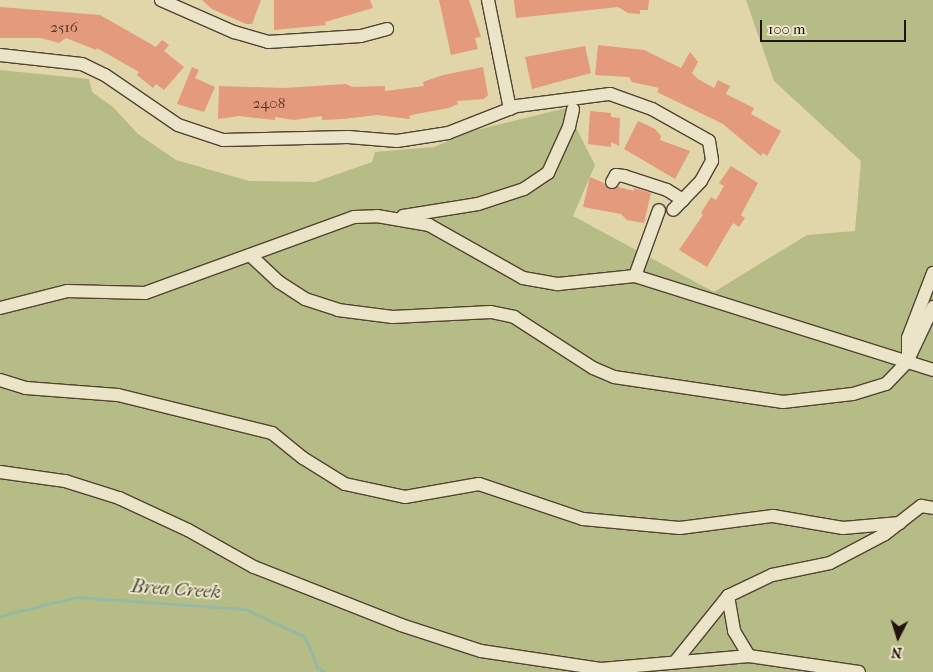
<!DOCTYPE html>
<html>
<head>
<meta charset="utf-8">
<style>
  body { margin:0 }
  #map { position:relative; width:933px; height:672px; overflow:hidden; background:#e1d5aa; font-family:"IM FELL French Canon",serif }
  div>[style] { position:absolute }
  .green>* { inset:0; background:#b6bc86 }
  .stream>* { height:3px; margin:-1.5px; padding:0 1.5px; transform-origin:1.5px; border-radius:1.5px; background:#95b9a3 }
  .building>* { inset:0; background:#e39a7d }
  .roads { filter:drop-shadow(1px 0 #514333) drop-shadow(-1px 0 #514333) drop-shadow(0 1px #514333) drop-shadow(0 -1px #514333) }
  .minor>* { height:12px; margin:-6px; padding:0 6px; transform-origin:6px; border-radius:6px; background:#ece4c8 }
  span { translate:-50% -50%; white-space:nowrap; text-align:center; line-height:1.15; -webkit-text-stroke:4px #ece4c8; paint-order:stroke }
  .number-label { font-size:15px; color:#523428 }
  .number-label span { -webkit-text-stroke-width:0 }
  .water-label { font-size:19px; color:#4a4c40; font-style:italic }
  .north { position:absolute; left:873px; top:612px; width:50px; height:50px; -webkit-text-stroke:4px #ece4c8; paint-order:stroke; rotate:185deg; font-size:14px; font-weight:700; line-height:20px; text-align:center; color:#21120b }
  .north::after { content:''; display:block; margin:auto; width:18px; height:22px; background:#21120b; clip-path:polygon(50% 0,100% 100%,50% 72%,0 100%) }
  .scale { position:absolute; left:760px; top:20px; width:146px; height:22px; box-sizing:border-box; border:2px solid #21120b; border-top:0; padding-left:6px; font-size:15px; line-height:18px; white-space:nowrap; color:#21120b; -webkit-text-stroke:4px #ece4c8; paint-order:stroke }
</style>
</head>
<body>
<div id="map">
  <div class="green">
    <div style="clip-path:polygon(746px 0,933px 0,933px 672px,0 672px,0 70px,89px 79px,92px 92px,113px 107px,138px 134px,176px 160px,249px 181px,315px 182px,372px 162px,375px 152px,434px 147px,472px 131px,566px 108px,595px 165px,573px 216px,714px 292px,807px 235px,855px 231px,861px 161px,774px 81px)"></div>
  </div>
  <div class="stream">
    <div style="left:0;top:616px;width:78px;rotate:-14deg"></div>
    <div style="left:76px;top:597px;width:169px;rotate:4.1deg"></div>
    <div style="left:245px;top:609px;width:66px;rotate:25deg"></div>
    <div style="left:305px;top:637px;width:32px;rotate:68deg"></div>
    <div style="left:317px;top:667px;width:9px;rotate:36deg"></div>
  </div>
  <div class="building">
    <div style="clip-path:polygon(202px 0,261px 0,252px 24px,246px 24px,212px 9px)"></div>
    <div style="clip-path:polygon(274px 0,370px 0,373px 8px,325px 22px,326px 25px,274px 30px)"></div>
    <div style="clip-path:polygon(439px 0,469px 0,481px 37px,475px 38px,478px 49px,451px 55px)"></div>
    <div style="clip-path:polygon(514px 0,649px 0,648px 10px,640px 10px,640px 14px,628px 13px,618px 7px,516px 18px)"></div>
    <div style="clip-path:polygon(0 7px,100px 15px,156px 47px,162px 40px,169px 45px,164px 51px,184px 67px,164px 90px,156px 84px,153px 88px,137px 75px,139px 72px,97px 48px,96px 50px,66px 38px,59px 43px,41px 38px,0 38px)"></div>
    <div style="clip-path:polygon(598px 45px,644px 50px,681px 68px,690px 52px,698px 62px,692px 73px,698px 79px,714px 88px,718px 80px,730px 86px,726px 94px,754px 108px,751px 114px,781px 131px,767px 156px,763px 153px,761px 156px,723px 124px,657px 92px,659px 88px,632px 82px,629px 77px,595px 75px)"></div>
    <div style="clip-path:polygon(585px 46px,591px 73px,532px 89px,525px 57px)"></div>
    <div style="clip-path:polygon(192px 67px,199px 70px,195px 78px,215px 87px,204px 112px,177px 104px)"></div>
    <div style="clip-path:polygon(483px 67px,488px 95px,484px 99px,457px 101px,458px 104px,449px 108px,416px 114px,409px 116px,410px 119px,377px 115px,343px 119px,322px 120px,322px 116px,294px 120px,275px 117px,275px 120px,239px 116px,218px 119px,219px 86px,284px 88px,346px 84px,352px 87px,385px 86px,385px 91px,424px 86px,423px 82px,443px 75px)"></div>
    <div style="clip-path:polygon(590px 111px,611px 113px,611px 117px,620px 118px,619px 146px,611px 142px,611px 147px,588px 144px)"></div>
    <div style="clip-path:polygon(638px 121px,655px 129px,661px 136px,660px 140px,690px 151px,675px 179px,624px 149px)"></div>
    <div style="clip-path:polygon(731px 166px,758px 183px,741px 215px,745px 218px,739px 227px,733px 223px,707px 267px,679px 250px,703px 215px,701px 213px,711px 197px,716px 200px,724px 186px,719px 183px)"></div>
    <div style="clip-path:polygon(590px 177px,604px 183px,608px 189px,618px 187px,634px 191px,634px 188px,651px 193px,644px 223px,627px 220px,621px 214px,583px 207px)"></div>
  </div>
  <div class="roads">
    <div class="minor">
      <div style="left:161px;top:0;width:80px;rotate:23.7deg"></div>
      <div style="left:234px;top:32px;width:35px;rotate:16deg"></div>
      <div style="left:268px;top:42px;width:93px;rotate:-3.7deg"></div>
      <div style="left:361px;top:36px;width:27px;rotate:-15deg"></div>
      <div style="left:488px;top:0;width:111px;rotate:78.6deg"></div>
      <div style="left:0;top:55px;width:82px;rotate:6.3deg"></div>
      <div style="left:82px;top:64px;width:25px;rotate:26deg"></div>
      <div style="left:105px;top:75px;width:88px;rotate:34.4deg"></div>
      <div style="left:178px;top:125px;width:47px;rotate:18.4deg"></div>
      <div style="left:223px;top:140px;width:125px;rotate:-1.4deg"></div>
      <div style="left:348px;top:137px;width:49px;rotate:4.7deg"></div>
      <div style="left:397px;top:141px;width:52px;rotate:-8.9deg"></div>
      <div style="left:448px;top:133px;width:74px;rotate:-21.4deg"></div>
      <div style="left:517px;top:106px;width:94px;rotate:-7.4deg"></div>
      <div style="left:610px;top:94px;width:45px;rotate:19.7deg"></div>
      <div style="left:652px;top:109px;width:65px;rotate:29.3deg"></div>
      <div style="left:709px;top:141px;width:20px;rotate:81deg"></div>
      <div style="left:712px;top:161px;width:23px;rotate:119deg"></div>
      <div style="left:701px;top:181px;width:40px;rotate:134deg"></div>
      <div style="left:612px;top:182px;width:8px;rotate:-60deg"></div>
      <div style="left:616px;top:175px;width:8px;rotate:7deg"></div>
      <div style="left:624px;top:176px;width:45px;rotate:18deg"></div>
      <div style="left:667px;top:190px;width:19px;rotate:32deg"></div>
      <div style="left:403px;top:216px;width:76px;rotate:-9.1deg"></div>
      <div style="left:478px;top:204px;width:48px;rotate:-18.1deg"></div>
      <div style="left:524px;top:189px;width:29px;rotate:-34deg"></div>
      <div style="left:548px;top:173px;width:51px;rotate:-65.5deg"></div>
      <div style="left:569px;top:127px;width:18px;rotate:-77deg"></div>
      <div style="left:250px;top:255px;width:40px;rotate:43deg"></div>
      <div style="left:279px;top:282px;width:31px;rotate:33deg"></div>
      <div style="left:305px;top:299px;width:35px;rotate:18deg"></div>
      <div style="left:338px;top:310px;width:55px;rotate:7.3deg"></div>
      <div style="left:393px;top:317px;width:98px;rotate:-2.9deg"></div>
      <div style="left:491px;top:312px;width:24px;rotate:12deg"></div>
      <div style="left:514px;top:317px;width:94px;rotate:32.8deg"></div>
      <div style="left:593px;top:368px;width:23px;rotate:23deg"></div>
      <div style="left:614px;top:377px;width:171px;rotate:8.4deg"></div>
      <div style="left:783px;top:402px;width:70px;rotate:-6.5deg"></div>
      <div style="left:853px;top:394px;width:34px;rotate:-17deg"></div>
      <div style="left:886px;top:384px;width:30px;rotate:-46deg"></div>
      <div style="left:907px;top:362px;width:61px;rotate:-64.7deg"></div>
      <div style="left:635px;top:276px;width:70px;rotate:-70deg"></div>
      <div style="left:0;top:308px;width:69px;rotate:-14.2deg"></div>
      <div style="left:67px;top:291px;width:78px;rotate:1.5deg"></div>
      <div style="left:145px;top:293px;width:222px;rotate:-20deg"></div>
      <div style="left:354px;top:217px;width:23px;rotate:-2deg"></div>
      <div style="left:377px;top:216px;width:53px;rotate:9.8deg"></div>
      <div style="left:429px;top:225px;width:108px;rotate:29.4deg"></div>
      <div style="left:523px;top:278px;width:36px;rotate:10deg"></div>
      <div style="left:558px;top:284px;width:77px;rotate:-5.9deg"></div>
      <div style="left:635px;top:276px;width:312px;rotate:17.5deg"></div>
      <div style="left:908px;top:356px;width:18px;rotate:-90deg"></div>
      <div style="left:908px;top:338px;width:70px;rotate:-69deg"></div>
      <div style="left:0;top:380px;width:27px;rotate:17deg"></div>
      <div style="left:26px;top:388px;width:92px;rotate:4.4deg"></div>
      <div style="left:118px;top:395px;width:159px;rotate:13.9deg"></div>
      <div style="left:272px;top:433px;width:40px;rotate:39deg"></div>
      <div style="left:303px;top:458px;width:49px;rotate:31.8deg"></div>
      <div style="left:345px;top:484px;width:61px;rotate:12.2deg"></div>
      <div style="left:405px;top:497px;width:75px;rotate:-10deg"></div>
      <div style="left:479px;top:484px;width:110px;rotate:18.6deg"></div>
      <div style="left:583px;top:519px;width:97px;rotate:5.3deg"></div>
      <div style="left:680px;top:528px;width:94px;rotate:-7.4deg"></div>
      <div style="left:773px;top:516px;width:71px;rotate:9.7deg"></div>
      <div style="left:843px;top:528px;width:57px;rotate:-5deg"></div>
      <div style="left:0;top:472px;width:66px;rotate:7.9deg"></div>
      <div style="left:65px;top:481px;width:57px;rotate:17.5deg"></div>
      <div style="left:119px;top:498px;width:76px;rotate:24.9deg"></div>
      <div style="left:188px;top:530px;width:76px;rotate:29.3deg"></div>
      <div style="left:254px;top:567px;width:158px;rotate:21.5deg"></div>
      <div style="left:401px;top:625px;width:84px;rotate:18deg"></div>
      <div style="left:481px;top:651px;width:121px;rotate:8.5deg"></div>
      <div style="left:601px;top:669px;width:149px;rotate:-5deg"></div>
      <div style="left:749px;top:656px;width:111px;rotate:8.3deg"></div>
      <div style="left:728px;top:596px;width:36px;rotate:80deg"></div>
      <div style="left:734px;top:631px;width:29px;rotate:59deg"></div>
      <div style="left:675px;top:662px;width:85px;rotate:-51.2deg"></div>
      <div style="left:728px;top:596px;width:49px;rotate:-25.5deg"></div>
      <div style="left:772px;top:575px;width:59px;rotate:-11.7deg"></div>
      <div style="left:830px;top:563px;width:62px;rotate:-27.8deg"></div>
      <div style="left:885px;top:534px;width:46px;rotate:-37.9deg"></div>
      <div style="left:921px;top:506px;width:12px;rotate:9deg"></div>
    </div>
  </div>
  <div class="number-label">
    <span style="left:64px;top:28px">2516</span>
    <span style="left:269px;top:104px">2408</span>
  </div>
  <div class="water-label">
    <span style="left:176px;top:590px;rotate:4deg">Brea Creek</span>
  </div>
  <div class="north">N</div>
  <div class="scale">100 m</div>
</div>
</body>
</html>
